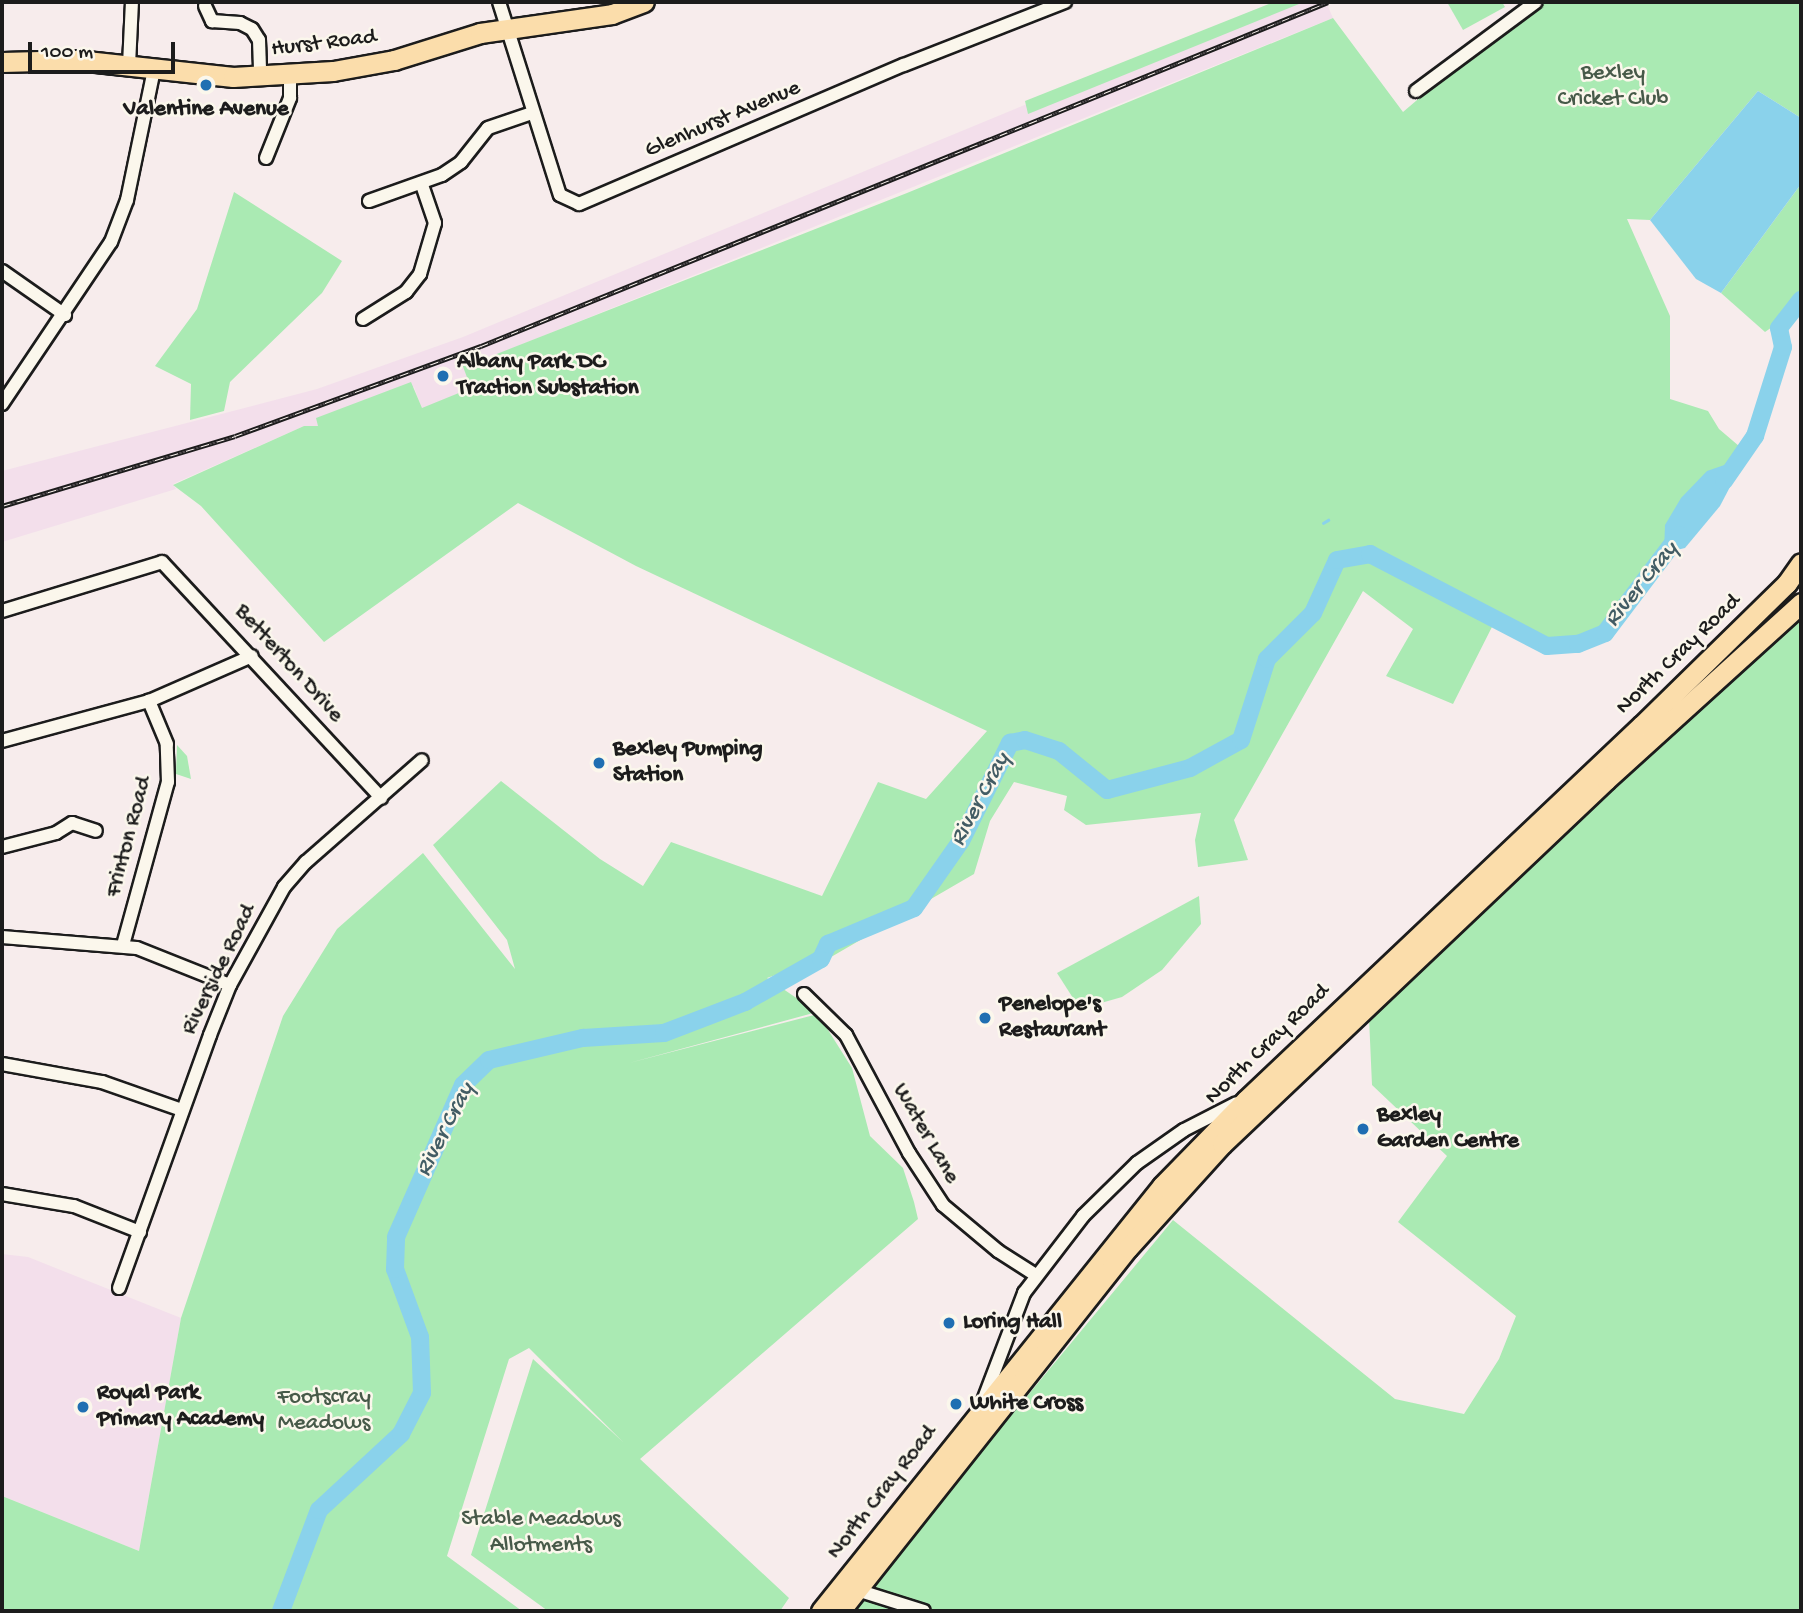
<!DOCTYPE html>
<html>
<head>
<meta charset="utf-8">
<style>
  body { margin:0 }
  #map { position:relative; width:1803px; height:1613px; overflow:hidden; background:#f7ecec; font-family:"Gochi Hand",sans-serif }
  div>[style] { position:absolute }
  .built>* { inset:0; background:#f3dfeb }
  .green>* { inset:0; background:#aaeab3 }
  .water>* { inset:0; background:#8ad2eb }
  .stream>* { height:2.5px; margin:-1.25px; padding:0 1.25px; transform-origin:1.25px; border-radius:1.25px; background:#8ad2eb }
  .river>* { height:18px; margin:-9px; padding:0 9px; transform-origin:9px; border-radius:9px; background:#8ad2eb }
  .roads { filter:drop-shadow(2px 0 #1c1c1c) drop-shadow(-2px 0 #1c1c1c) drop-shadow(0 2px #1c1c1c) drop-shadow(0 -2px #1c1c1c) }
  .minor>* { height:12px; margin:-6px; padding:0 6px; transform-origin:6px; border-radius:6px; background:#fbf7ec }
  .primary>* { height:19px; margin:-9.5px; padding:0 9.5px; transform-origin:9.5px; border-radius:9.5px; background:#fbddab }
  .rail>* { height:5px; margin-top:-2.5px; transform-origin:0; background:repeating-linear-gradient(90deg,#fbf7ec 0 8px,#1c1c1c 0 16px); box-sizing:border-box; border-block:2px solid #1c1c1c }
  .dots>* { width:19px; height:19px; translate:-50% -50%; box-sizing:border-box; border:4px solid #fbf7ec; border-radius:50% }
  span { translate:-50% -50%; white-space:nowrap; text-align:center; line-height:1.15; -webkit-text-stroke:5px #fbf7ec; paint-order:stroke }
  .street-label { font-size:23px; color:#1c1c1c }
  .park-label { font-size:23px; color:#475a49 }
  .poi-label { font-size:23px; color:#1c1c1c; font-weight:700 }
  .left { translate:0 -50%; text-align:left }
  .water-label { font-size:24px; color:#425c64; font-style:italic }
  .frame { position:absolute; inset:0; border:4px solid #1c1c1c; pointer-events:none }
  .scale { position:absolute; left:28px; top:42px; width:147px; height:32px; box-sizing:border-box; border:4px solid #1c1c1c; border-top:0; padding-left:9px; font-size:21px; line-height:24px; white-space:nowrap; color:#1c1c1c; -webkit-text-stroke:5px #fbf7ec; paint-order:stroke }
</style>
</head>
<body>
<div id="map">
  <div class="built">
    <div style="clip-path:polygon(1274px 2px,1326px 2px,1333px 18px,478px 362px,480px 398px,426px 420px,414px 387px,309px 430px,304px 426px,173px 484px,176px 489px,2px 542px,2px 471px,317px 389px,463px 337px)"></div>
    <div style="clip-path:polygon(2px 1254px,28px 1257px,181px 1318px,139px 1551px,2px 1496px)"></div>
  </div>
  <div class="green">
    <div style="clip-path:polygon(1274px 2px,1304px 2px,1028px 114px,1025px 101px)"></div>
    <div style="clip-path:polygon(1447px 2px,1502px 2px,1505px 7px,1463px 30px)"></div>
    <div style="clip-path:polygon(1545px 2px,1801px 2px,1801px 118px,1758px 91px,1650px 220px,1627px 219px,1670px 316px,1670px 399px,1708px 411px,1719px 429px,1746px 452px,1605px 633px,1578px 644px,1547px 646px,1496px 619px,1453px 704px,1386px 676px,1413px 629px,1363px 591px,1234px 820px,1248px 860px,1198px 867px,1195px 840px,1201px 813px,1086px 825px,1064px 810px,1067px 796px,1014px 782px,990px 821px,974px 874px,788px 982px,790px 970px,767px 978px,817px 1012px,629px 1063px,818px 1014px,852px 1068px,870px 1136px,903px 1168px,914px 1202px,918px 1219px,640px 1459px,789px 1598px,780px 1611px,548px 1611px,471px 1555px,533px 1359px,623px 1442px,529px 1348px,509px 1359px,447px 1556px,522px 1611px,2px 1611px,2px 1496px,139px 1551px,181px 1318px,283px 1016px,337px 929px,423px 853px,515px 969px,507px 940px,433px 845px,501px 781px,600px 859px,643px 886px,671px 842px,822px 896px,878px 782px,926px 799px,987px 731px,636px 566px,518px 503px,324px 642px,201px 506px,173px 485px,304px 426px,318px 426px,316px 418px,411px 382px,422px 408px,471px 388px,462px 364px,479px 361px,907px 193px,1333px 18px,1403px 112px,1464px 60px)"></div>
    <div style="clip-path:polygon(1801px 184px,1801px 307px,1765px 332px,1721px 293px)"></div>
    <div style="clip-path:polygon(234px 192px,342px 261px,322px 293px,230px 382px,224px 411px,190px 420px,191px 384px,155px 366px,197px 309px)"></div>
    <div style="clip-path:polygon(1801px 614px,1801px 1611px,849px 1611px,1173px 1220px,1395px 1399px,1464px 1414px,1499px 1359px,1516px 1316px,1398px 1222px,1447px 1156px,1372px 1085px,1369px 1018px)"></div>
    <div style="clip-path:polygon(177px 745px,187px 756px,191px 779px,176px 774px)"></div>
    <div style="clip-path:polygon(1199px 896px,1201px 924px,1162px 970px,1122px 997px,1080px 1009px,1057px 973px)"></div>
  </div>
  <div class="water">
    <div style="clip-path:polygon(1758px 91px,1801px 118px,1801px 184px,1721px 293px,1696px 279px,1650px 220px)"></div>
    <div style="clip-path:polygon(1736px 461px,1742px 464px,1720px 506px,1685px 548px,1664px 553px,1665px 525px,1681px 498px,1707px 471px)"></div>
  </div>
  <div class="stream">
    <div style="left:1323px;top:523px;width:6px;rotate:-31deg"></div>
  </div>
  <div class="river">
    <div style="left:1724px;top:481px;width:55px;rotate:-55.4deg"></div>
    <div style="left:1755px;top:436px;width:93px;rotate:-72.5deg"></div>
    <div style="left:1783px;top:347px;width:19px;rotate:-102deg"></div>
    <div style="left:1779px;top:328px;width:36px;rotate:-52deg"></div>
    <div style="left:281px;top:1611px;width:108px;rotate:-69.4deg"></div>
    <div style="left:319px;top:1510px;width:112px;rotate:-42.8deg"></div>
    <div style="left:401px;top:1434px;width:46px;rotate:-62.9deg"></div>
    <div style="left:422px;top:1393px;width:56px;rotate:-92deg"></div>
    <div style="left:420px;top:1337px;width:72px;rotate:-110.2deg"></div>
    <div style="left:395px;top:1269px;width:32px;rotate:-88deg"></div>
    <div style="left:396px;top:1237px;width:166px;rotate:-66.2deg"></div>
    <div style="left:463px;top:1085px;width:36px;rotate:-44deg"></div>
    <div style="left:489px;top:1060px;width:97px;rotate:-13.2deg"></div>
    <div style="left:583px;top:1038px;width:81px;rotate:-3.5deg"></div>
    <div style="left:664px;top:1033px;width:87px;rotate:-20.9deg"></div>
    <div style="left:745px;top:1002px;width:87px;rotate:-29.5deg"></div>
    <div style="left:821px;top:959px;width:17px;rotate:-65deg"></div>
    <div style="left:828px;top:944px;width:93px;rotate:-22.7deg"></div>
    <div style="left:914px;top:908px;width:82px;rotate:-55deg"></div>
    <div style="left:961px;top:841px;width:110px;rotate:-63.4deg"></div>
    <div style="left:1010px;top:743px;width:15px;rotate:-11deg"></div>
    <div style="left:1025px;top:740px;width:36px;rotate:18deg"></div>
    <div style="left:1059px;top:751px;width:62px;rotate:39.1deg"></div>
    <div style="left:1107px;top:790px;width:86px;rotate:-14.8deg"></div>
    <div style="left:1190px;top:768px;width:58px;rotate:-28.8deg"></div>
    <div style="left:1241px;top:740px;width:85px;rotate:-72.2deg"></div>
    <div style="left:1267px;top:659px;width:65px;rotate:-45deg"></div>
    <div style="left:1313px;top:613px;width:58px;rotate:-65.6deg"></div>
    <div style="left:1337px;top:560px;width:34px;rotate:-10deg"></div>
    <div style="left:1370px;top:554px;width:199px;rotate:27.5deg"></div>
    <div style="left:1547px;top:646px;width:31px;rotate:-4deg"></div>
    <div style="left:1578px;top:644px;width:29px;rotate:-22deg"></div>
    <div style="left:1605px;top:633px;width:123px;rotate:-52.9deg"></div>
  </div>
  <div class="roads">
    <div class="minor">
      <div style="left:499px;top:2px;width:202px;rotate:72.5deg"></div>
      <div style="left:560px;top:195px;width:21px;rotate:25deg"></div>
      <div style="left:579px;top:204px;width:353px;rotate:-23.2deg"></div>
      <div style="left:904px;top:65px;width:173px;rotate:-21.4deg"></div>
      <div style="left:205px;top:6px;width:17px;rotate:65deg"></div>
      <div style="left:212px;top:21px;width:28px;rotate:4deg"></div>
      <div style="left:240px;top:23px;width:13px;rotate:27deg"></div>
      <div style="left:252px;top:29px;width:13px;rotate:58deg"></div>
      <div style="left:259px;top:40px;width:36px;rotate:88deg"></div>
      <div style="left:129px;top:65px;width:63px;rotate:-87.3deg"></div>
      <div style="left:1416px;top:91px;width:149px;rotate:-36.6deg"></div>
      <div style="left:266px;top:158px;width:65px;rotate:-68.2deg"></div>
      <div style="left:290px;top:98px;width:24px;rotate:-90deg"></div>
      <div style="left:369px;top:201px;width:77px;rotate:-19.6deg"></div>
      <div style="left:442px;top:175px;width:23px;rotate:-34deg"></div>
      <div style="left:461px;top:162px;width:43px;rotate:-51.5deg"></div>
      <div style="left:488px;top:128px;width:46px;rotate:-18.8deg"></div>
      <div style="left:2px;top:271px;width:77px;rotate:34.9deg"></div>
      <div style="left:363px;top:319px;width:51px;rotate:-32.1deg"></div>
      <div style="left:406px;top:292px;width:23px;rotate:-52deg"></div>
      <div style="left:420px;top:274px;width:53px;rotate:-73.6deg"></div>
      <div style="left:435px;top:223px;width:40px;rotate:-108.9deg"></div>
      <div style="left:2px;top:404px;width:195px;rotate:-56.1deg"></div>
      <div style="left:111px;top:242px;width:45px;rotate:-69.1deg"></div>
      <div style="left:127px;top:200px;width:133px;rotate:-78.3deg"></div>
      <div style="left:2px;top:611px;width:167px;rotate:-17deg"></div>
      <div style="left:162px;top:562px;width:322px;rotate:47.1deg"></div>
      <div style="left:2px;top:741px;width:152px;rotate:-15.2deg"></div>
      <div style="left:149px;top:701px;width:112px;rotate:-23.6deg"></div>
      <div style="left:2px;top:847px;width:56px;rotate:-14.5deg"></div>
      <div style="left:56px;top:833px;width:19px;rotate:-32deg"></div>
      <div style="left:72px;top:823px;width:25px;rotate:18deg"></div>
      <div style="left:2px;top:937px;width:135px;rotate:4.7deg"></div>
      <div style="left:137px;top:948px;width:100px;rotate:21.7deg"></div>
      <div style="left:123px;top:945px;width:169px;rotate:-74.6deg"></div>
      <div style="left:168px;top:782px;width:38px;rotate:-92deg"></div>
      <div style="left:167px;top:744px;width:47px;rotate:-112.7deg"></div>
      <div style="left:804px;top:994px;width:59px;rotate:44.3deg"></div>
      <div style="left:846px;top:1035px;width:134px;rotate:61.9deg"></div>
      <div style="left:909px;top:1153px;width:62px;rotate:56.8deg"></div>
      <div style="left:943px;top:1205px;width:72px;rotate:39.9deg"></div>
      <div style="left:998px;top:1251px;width:43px;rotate:32.6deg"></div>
      <div style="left:2px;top:1064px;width:102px;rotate:10.2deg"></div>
      <div style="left:102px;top:1082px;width:85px;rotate:19.3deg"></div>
      <div style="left:2px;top:1194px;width:73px;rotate:9.5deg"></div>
      <div style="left:74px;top:1206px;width:71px;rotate:21.5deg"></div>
      <div style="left:119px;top:1288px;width:269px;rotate:-70.2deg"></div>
      <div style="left:210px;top:1035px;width:54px;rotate:-68.2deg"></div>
      <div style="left:230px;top:985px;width:112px;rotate:-61.1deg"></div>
      <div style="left:284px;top:887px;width:33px;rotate:-49deg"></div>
      <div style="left:306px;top:862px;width:154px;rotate:-41.3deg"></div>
      <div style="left:983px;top:1401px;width:116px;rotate:-69.2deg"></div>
      <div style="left:1024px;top:1293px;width:97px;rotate:-52.5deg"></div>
      <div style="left:1083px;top:1216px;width:76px;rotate:-44.5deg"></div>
      <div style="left:1137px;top:1163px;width:57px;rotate:-35.1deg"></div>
      <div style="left:1184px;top:1130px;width:59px;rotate:-27deg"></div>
      <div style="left:857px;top:1590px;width:70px;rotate:17.4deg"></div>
    </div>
    <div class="primary">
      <div style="left:2px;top:62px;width:75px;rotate:-1.5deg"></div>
      <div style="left:77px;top:60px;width:157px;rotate:6.2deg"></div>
      <div style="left:233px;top:77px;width:100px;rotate:-3.4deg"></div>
      <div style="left:333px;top:71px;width:62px;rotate:-10.2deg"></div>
      <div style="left:394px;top:60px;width:90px;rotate:-17.4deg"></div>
      <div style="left:480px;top:33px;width:133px;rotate:-8.2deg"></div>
      <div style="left:612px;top:14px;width:34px;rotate:-21deg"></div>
      <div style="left:821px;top:1611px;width:545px;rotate:-51.26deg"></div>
      <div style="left:1162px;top:1186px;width:120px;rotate:-45.7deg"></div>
      <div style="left:1246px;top:1100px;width:545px;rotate:-43.44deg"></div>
      <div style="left:1642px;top:725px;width:203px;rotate:-44.4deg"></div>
      <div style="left:1787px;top:583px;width:24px;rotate:-55deg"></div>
      <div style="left:840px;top:1611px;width:463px;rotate:-51.6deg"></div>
      <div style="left:1128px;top:1248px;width:140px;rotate:-47.9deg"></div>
      <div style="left:1222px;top:1144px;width:529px;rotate:-43.47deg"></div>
      <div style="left:1606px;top:780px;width:263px;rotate:-42.2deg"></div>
    </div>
  </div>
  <div class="rail">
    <div style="left:2px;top:506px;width:243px;rotate:-16.7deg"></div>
    <div style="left:235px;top:436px;width:262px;rotate:-20.1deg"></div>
    <div style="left:481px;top:346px;width:914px;rotate:-22.1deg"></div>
  </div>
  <div class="dots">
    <div style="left:206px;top:85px;background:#1f6fb2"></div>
    <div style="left:443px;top:376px;background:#1f6fb2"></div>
    <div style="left:599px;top:763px;background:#1f6fb2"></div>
    <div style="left:985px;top:1018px;background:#1f6fb2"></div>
    <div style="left:1363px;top:1129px;background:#1f6fb2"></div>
    <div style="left:949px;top:1323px;background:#1f6fb2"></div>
    <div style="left:956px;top:1404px;background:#1f6fb2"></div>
    <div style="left:83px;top:1407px;background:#1f6fb2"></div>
  </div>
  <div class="street-label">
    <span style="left:324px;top:44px;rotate:-7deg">Hurst Road</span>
    <span style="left:723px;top:120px;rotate:-23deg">Glenhurst Avenue</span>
    <span style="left:1679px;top:655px;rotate:-44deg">North Cray Road</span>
    <span style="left:288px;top:664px;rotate:48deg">Betterton Drive</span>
    <span style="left:130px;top:837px;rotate:-75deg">Frinton Road</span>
    <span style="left:220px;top:970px;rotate:-64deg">Riverside Road</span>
    <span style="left:1268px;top:1045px;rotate:-44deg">North Cray Road</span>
    <span style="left:925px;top:1134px;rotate:60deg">Water Lane</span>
    <span style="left:883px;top:1493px;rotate:-52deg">North Cray Road</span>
  </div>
  <div class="park-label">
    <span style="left:1613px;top:87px">Bexley<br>Cricket Club</span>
    <span style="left:324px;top:1411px">Footscray<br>Meadows</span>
    <span style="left:541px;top:1533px">Stable Meadows<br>Allotments</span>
  </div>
  <div class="poi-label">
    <span style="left:206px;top:110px">Valentine Avenue</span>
    <span class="left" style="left:457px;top:376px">Albany Park DC<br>Traction Substation</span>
    <span class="left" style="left:613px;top:763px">Bexley Pumping<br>Station</span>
    <span class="left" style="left:999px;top:1018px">Penelope's<br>Restaurant</span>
    <span class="left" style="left:1377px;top:1129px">Bexley<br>Garden Centre</span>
    <span class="left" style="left:963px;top:1323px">Loring Hall</span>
    <span class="left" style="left:97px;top:1407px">Royal Park<br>Primary Academy</span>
    <span class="left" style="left:970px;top:1404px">White Cross</span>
  </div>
  <div class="water-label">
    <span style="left:1642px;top:585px;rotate:-51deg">River Cray</span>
    <span style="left:981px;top:800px;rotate:-62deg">River Cray</span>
    <span style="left:446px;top:1130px;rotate:-63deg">River Cray</span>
  </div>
  <div class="frame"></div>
  <div class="scale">100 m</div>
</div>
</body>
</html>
